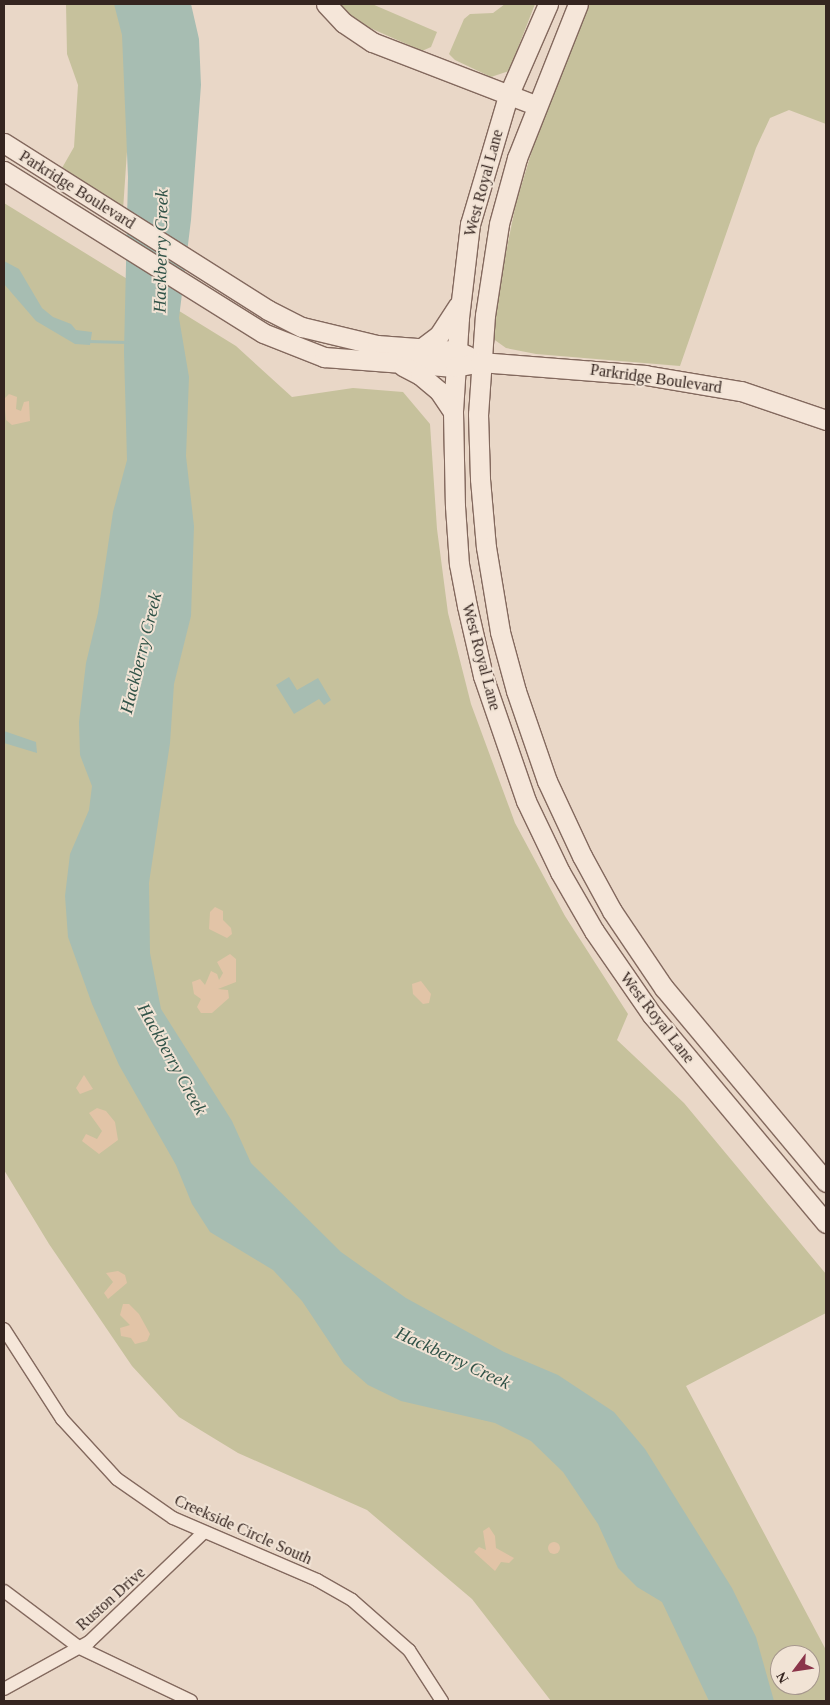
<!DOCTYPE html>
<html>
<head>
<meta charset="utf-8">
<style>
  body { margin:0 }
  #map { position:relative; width:830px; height:1705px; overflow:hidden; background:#e9d7c7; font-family:Georgia,serif }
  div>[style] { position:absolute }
  .green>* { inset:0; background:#c6c19c }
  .sand>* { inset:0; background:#e2c4a7 }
  .round { border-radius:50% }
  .water>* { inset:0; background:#a7bdb2 }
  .stream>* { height:3px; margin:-1.5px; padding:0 1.5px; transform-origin:1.5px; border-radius:1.5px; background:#a7bdb2 }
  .roads { filter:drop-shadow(1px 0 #83695e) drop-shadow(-1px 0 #83695e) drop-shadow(0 1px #83695e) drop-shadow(0 -1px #83695e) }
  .street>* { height:12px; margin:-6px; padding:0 6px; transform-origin:6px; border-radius:6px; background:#f5e6d9 }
  .secondary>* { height:19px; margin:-9.5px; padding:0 9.5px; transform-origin:9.5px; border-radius:9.5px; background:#f5e6d9 }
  span { translate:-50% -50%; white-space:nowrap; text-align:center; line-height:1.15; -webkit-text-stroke:4px #f1e3d5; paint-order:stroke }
  .street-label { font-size:16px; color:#352520 }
  .water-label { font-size:18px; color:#315348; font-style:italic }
  .frame { position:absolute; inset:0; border:5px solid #352520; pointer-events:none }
  .north { position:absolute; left:770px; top:1645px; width:50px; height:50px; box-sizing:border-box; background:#f1e3d5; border:1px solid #a6978d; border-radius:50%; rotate:239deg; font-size:14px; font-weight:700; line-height:20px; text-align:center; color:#352520 }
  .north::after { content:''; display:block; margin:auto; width:18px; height:22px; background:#8b354a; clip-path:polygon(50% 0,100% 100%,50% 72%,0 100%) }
</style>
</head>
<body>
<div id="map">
  <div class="green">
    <div style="clip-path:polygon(66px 4px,137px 4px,123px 210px,62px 168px,74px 147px,78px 85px,67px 54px)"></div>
    <div style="clip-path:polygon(339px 4px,372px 4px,437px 32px,431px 47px,422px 51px,359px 23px)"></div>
    <div style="clip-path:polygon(505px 4px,535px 4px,509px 71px,491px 77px,455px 60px,449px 54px,464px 19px,470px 14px,493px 13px)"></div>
    <div style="clip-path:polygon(589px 4px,826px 4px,826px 124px,789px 110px,770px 118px,756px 148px,680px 366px,536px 354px,506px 348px,492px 338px,498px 292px,516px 203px,545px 108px)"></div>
    <div style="clip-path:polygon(evenodd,4px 203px,236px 346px,292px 397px,353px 388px,403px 392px,430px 424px,437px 529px,448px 613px,471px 704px,515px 823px,565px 916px,628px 1014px,617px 1040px,684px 1103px,826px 1274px,826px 1313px,686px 1386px,826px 1650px,826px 1701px,551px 1701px,472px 1599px,367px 1510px,238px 1453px,179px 1417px,132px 1366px,49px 1244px,4px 1170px,4px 203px,780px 1655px,810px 1655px,810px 1685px,780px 1685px,780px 1655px)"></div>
  </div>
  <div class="sand">
    <div style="clip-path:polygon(9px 394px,17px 397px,16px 409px,21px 411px,24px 402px,29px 401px,30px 421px,12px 425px,6px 420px,4px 399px)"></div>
    <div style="clip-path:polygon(215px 907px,223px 911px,223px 920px,231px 928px,232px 934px,227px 938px,209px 929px,210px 912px)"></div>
    <div style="clip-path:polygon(230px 954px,236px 959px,236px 982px,218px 989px,228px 990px,229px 998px,212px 1013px,201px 1013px,197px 1007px,201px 999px,194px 994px,192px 982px,200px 979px,205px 985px,211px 971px,217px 974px,219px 980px,223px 973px,217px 962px)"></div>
    <div style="clip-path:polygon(421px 981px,431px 994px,429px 1003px,423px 1004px,413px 994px,412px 984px)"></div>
    <div style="clip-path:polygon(84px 1075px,93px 1089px,80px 1094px,76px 1088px)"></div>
    <div style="clip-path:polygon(97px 1108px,106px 1111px,115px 1122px,118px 1140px,99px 1154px,82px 1141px,86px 1134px,97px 1139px,102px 1131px,89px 1113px)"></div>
    <div style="clip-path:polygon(118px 1271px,125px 1275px,127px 1283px,108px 1299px,104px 1293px,113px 1282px,106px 1273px)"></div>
    <div style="clip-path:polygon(123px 1304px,129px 1304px,139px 1314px,150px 1334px,147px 1341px,135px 1344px,131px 1338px,121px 1336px,120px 1328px,130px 1325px,120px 1315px)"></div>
    <div style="clip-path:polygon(489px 1527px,495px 1536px,496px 1548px,514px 1558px,509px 1563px,501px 1562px,495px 1571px,474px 1552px,479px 1547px,486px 1550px,483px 1531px)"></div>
    <div class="round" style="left:548px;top:1542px;width:12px;height:12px"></div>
  </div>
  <div class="water">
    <div style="clip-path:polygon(114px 4px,191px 4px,199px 39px,201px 85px,191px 220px,179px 318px,189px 377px,186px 456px,194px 526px,191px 616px,174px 684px,170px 743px,149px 883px,150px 953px,161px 1009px,232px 1121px,251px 1163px,341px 1252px,406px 1298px,504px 1352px,558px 1375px,614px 1412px,645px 1449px,732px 1588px,756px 1637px,774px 1701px,709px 1701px,662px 1602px,637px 1587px,618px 1568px,598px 1524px,563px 1472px,531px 1441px,495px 1423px,401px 1401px,368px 1385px,344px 1364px,302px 1301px,273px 1270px,210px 1232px,192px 1204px,176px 1165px,119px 1065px,92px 1004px,68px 937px,65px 896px,70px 854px,89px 810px,92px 786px,80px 755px,79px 722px,86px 663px,98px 613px,113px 512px,127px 460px,124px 352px,128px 177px,122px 35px)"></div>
    <div style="clip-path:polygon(4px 261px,19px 269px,42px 308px,53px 317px,71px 324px,76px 330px,92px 332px,90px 345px,75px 344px,36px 321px,4px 284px)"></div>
    <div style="clip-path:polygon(289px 677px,297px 690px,318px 678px,331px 700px,324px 705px,319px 699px,294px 714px,276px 685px)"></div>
    <div style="clip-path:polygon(4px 731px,36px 742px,37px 753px,4px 743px)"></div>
  </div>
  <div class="stream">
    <div style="left:87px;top:341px;width:41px;rotate:1.4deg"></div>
  </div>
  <div class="roads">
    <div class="street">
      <div style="left:4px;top:1329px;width:107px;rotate:57.2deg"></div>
      <div style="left:62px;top:1419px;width:81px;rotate:47.5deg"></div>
      <div style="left:117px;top:1479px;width:68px;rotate:34.9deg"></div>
      <div style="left:173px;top:1518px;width:157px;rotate:23.3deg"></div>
      <div style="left:317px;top:1580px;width:40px;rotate:29.7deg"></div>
      <div style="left:352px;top:1600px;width:76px;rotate:41.3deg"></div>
      <div style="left:409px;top:1650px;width:61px;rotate:57.1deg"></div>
      <div style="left:4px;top:1591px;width:95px;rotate:36.9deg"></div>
      <div style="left:80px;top:1648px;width:123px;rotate:25.5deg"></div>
      <div style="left:4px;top:1689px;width:97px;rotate:-28.9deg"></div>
      <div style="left:89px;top:1642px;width:158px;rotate:-43.7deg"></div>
    </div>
    <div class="secondary">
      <div style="left:326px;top:4px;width:26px;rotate:47deg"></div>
      <div style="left:344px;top:23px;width:34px;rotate:34deg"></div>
      <div style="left:372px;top:42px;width:175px;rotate:21.1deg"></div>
      <div style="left:548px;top:4px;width:100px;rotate:113.5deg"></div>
      <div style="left:508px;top:96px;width:134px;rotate:106.5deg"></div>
      <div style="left:470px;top:224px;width:95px;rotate:96.7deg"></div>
      <div style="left:459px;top:318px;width:94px;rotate:93.7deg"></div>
      <div style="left:453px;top:412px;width:94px;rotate:88.8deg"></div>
      <div style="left:455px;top:506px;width:58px;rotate:86.1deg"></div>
      <div style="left:459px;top:564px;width:43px;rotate:79.2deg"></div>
      <div style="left:467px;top:606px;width:72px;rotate:77.1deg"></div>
      <div style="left:483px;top:676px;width:132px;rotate:71deg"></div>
      <div style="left:526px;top:801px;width:79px;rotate:64.4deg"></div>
      <div style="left:560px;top:872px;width:68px;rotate:60deg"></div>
      <div style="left:594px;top:931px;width:102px;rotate:55.4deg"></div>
      <div style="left:652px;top:1015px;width:271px;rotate:50.1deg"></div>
      <div style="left:578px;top:4px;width:166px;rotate:111.6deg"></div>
      <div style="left:517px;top:158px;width:68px;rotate:105.3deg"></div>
      <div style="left:499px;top:224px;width:92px;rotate:98.7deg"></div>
      <div style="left:485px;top:315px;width:99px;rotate:94deg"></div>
      <div style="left:478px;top:414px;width:65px;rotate:88.2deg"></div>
      <div style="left:480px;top:479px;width:68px;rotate:85deg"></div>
      <div style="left:486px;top:547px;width:86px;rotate:80.6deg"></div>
      <div style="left:500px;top:632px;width:61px;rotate:74.8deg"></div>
      <div style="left:516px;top:691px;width:95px;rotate:71deg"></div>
      <div style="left:547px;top:781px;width:83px;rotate:65deg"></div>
      <div style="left:582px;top:856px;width:63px;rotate:61.4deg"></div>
      <div style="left:612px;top:911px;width:93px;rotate:56deg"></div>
      <div style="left:664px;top:988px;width:253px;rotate:50.1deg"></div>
      <div style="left:4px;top:143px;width:312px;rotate:32.3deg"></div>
      <div style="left:268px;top:310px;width:38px;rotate:27deg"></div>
      <div style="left:302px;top:327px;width:77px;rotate:13.5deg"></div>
      <div style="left:377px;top:345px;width:80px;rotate:4.3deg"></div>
      <div style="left:457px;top:351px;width:12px;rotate:24deg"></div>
      <div style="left:4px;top:171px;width:305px;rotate:32deg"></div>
      <div style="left:263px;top:333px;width:66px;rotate:21.5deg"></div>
      <div style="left:324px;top:357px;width:131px;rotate:4.4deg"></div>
      <div style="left:455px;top:367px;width:25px;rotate:-11deg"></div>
      <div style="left:480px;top:362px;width:166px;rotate:4.5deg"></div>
      <div style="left:645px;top:375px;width:97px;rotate:9.5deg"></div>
      <div style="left:741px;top:391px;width:90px;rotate:18.8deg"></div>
      <div style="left:423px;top:347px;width:20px;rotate:-37deg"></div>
      <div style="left:439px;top:335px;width:35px;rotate:-57deg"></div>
      <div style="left:403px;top:366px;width:19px;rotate:28deg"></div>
      <div style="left:420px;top:375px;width:25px;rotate:40deg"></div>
      <div style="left:439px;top:391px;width:25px;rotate:56deg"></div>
    </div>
  </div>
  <div class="street-label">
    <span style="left:484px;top:183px;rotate:-75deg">West Royal Lane</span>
    <span style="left:77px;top:190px;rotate:32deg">Parkridge Boulevard</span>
    <span style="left:656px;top:379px;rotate:8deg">Parkridge Boulevard</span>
    <span style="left:481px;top:657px;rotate:75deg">West Royal Lane</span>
    <span style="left:657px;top:1018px;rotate:52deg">West Royal Lane</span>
    <span style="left:243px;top:1530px;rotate:24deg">Creekside Circle South</span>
    <span style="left:111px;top:1599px;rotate:-42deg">Ruston Drive</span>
  </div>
  <div class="water-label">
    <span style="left:161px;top:251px;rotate:-89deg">Hackberry Creek</span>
    <span style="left:141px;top:653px;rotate:-76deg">Hackberry Creek</span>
    <span style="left:172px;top:1059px;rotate:61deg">Hackberry Creek</span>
    <span style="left:453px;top:1358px;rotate:25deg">Hackberry Creek</span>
  </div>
  <div class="frame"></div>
  <div class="north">N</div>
</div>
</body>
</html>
